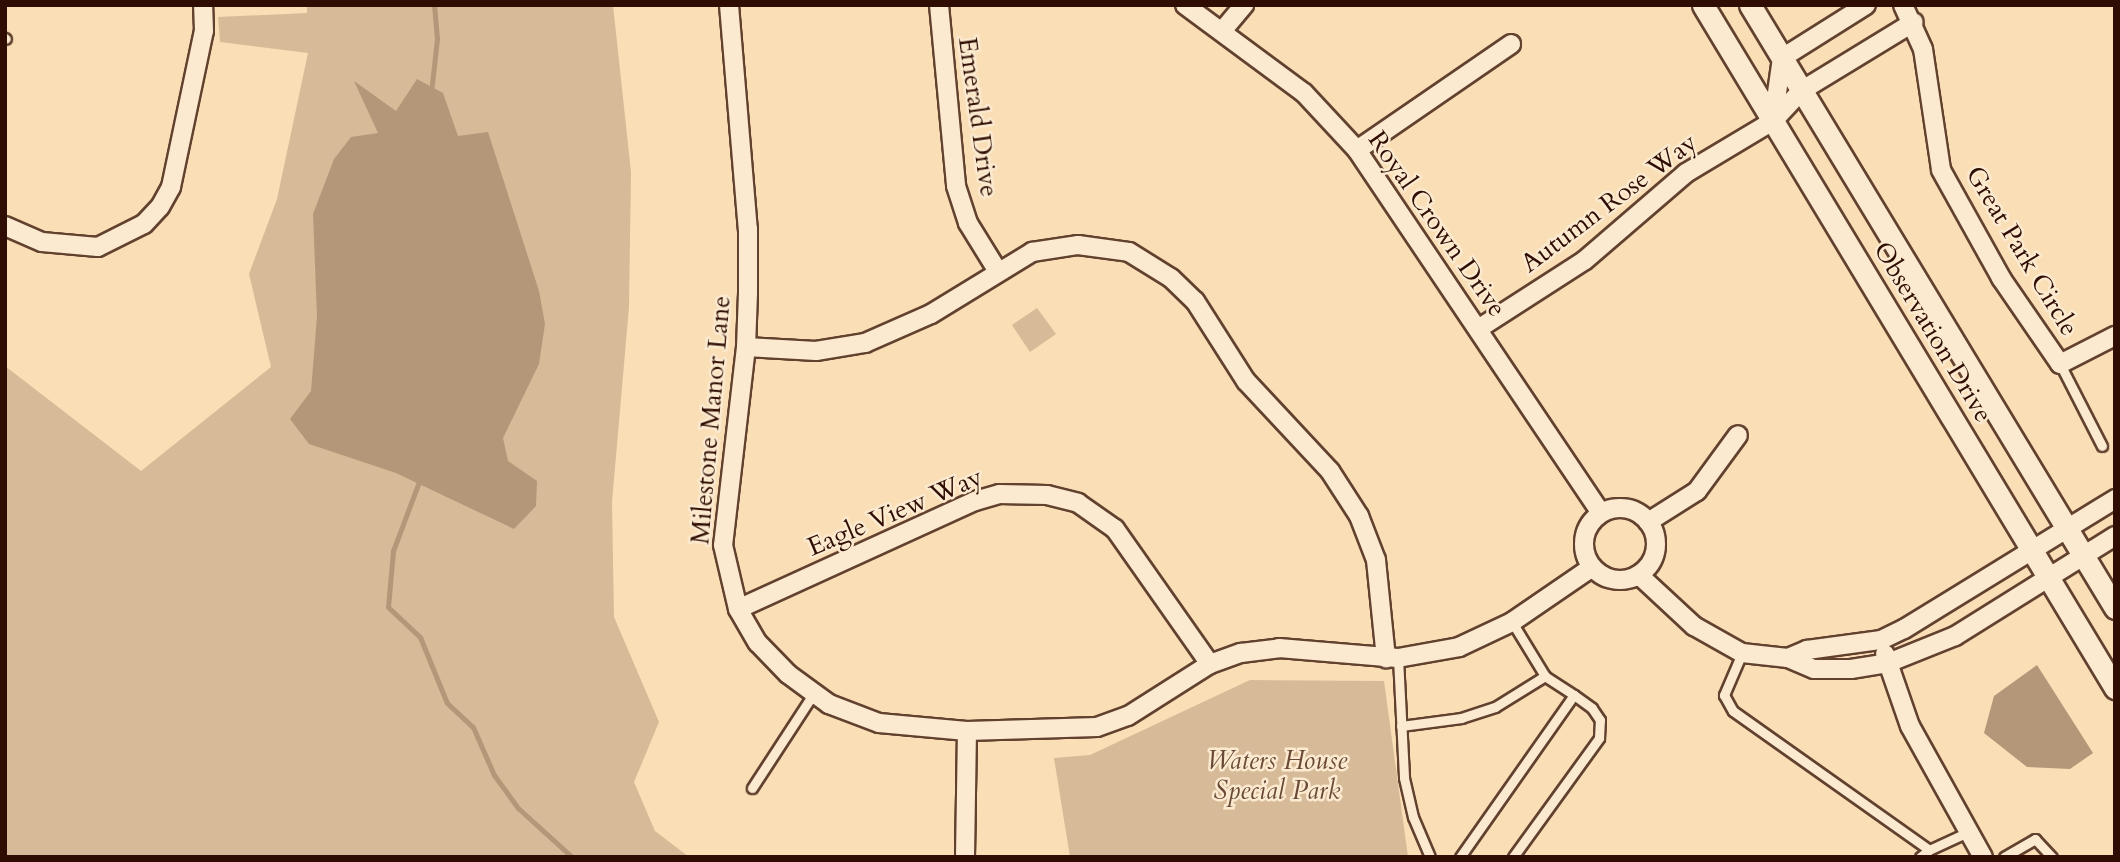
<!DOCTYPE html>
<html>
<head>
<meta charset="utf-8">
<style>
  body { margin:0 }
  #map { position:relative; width:2120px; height:862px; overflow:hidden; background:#f9deb6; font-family:Cardo,serif }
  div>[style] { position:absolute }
  .green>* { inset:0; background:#d7ba97 }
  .water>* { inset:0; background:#b49779 }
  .stream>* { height:5px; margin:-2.5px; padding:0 2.5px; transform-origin:2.5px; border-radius:2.5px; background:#b49779 }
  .roads { filter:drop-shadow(2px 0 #62412f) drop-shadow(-2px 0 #62412f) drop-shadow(0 2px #62412f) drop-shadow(0 -2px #62412f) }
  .service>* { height:9px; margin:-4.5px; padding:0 4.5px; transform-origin:4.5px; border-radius:4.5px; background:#fbead0 }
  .minor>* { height:18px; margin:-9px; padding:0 9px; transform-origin:9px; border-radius:9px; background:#fbead0 }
  .minor>.ring { margin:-9px; padding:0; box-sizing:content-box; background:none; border:18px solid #fbead0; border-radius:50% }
  .tertiary>* { height:21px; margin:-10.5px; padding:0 10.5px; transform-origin:10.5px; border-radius:10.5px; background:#fbead0 }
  span { translate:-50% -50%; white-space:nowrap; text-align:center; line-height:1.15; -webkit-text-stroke:5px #fbead0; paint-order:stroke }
  .street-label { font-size:26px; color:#2f0d02 }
  .park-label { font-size:26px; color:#6a4a36; font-style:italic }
  .frame { position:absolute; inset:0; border:7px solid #2f0d02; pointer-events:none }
</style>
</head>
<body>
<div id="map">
  <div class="green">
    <div style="clip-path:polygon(307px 5px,613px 5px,631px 172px,629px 307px,612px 502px,614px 617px,659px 722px,634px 782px,655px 831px,689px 857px,5px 857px,5px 366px,141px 471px,271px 367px,249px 274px,277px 199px,308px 53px,220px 42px,218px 17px,307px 13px)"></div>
    <div style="clip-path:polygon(1037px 308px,1056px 334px,1030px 352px,1012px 325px)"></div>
    <div style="clip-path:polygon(1250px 680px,1384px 681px,1408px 857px,1070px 857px,1054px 758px,1090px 755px)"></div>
  </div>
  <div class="water">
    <div style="clip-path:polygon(417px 79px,443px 93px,458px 136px,488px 132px,539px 291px,545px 324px,539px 364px,503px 438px,508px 461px,537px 481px,536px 506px,514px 529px,396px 473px,309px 444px,290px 419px,311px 391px,317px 316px,313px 214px,334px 159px,351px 137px,378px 133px,354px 81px,396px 111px)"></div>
    <div style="clip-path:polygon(2037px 665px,2093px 753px,2070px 769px,2027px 767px,1984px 733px,1994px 696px)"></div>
  </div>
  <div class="stream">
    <div style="left:431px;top:93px;width:54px;rotate:-83.7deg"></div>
    <div style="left:437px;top:39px;width:34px;rotate:-95deg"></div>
    <div style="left:420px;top:479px;width:77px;rotate:110.6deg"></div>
    <div style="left:393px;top:551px;width:56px;rotate:95.1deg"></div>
    <div style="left:388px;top:607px;width:44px;rotate:43.2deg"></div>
    <div style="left:420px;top:637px;width:71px;rotate:67.8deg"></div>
    <div style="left:447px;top:703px;width:35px;rotate:43deg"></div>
    <div style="left:473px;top:727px;width:52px;rotate:66.4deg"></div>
    <div style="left:494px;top:775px;width:41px;rotate:54deg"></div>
    <div style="left:518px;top:808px;width:73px;rotate:42.2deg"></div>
  </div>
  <div class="roads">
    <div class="service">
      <div style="left:5px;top:38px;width:1px;rotate:45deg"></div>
      <div style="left:2060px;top:364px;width:92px;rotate:62.9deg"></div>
      <div style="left:1742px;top:653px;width:46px;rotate:113.2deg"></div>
      <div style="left:1724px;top:695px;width:18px;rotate:61deg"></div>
      <div style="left:1733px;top:711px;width:240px;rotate:35.3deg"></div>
      <div style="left:1929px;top:850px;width:43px;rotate:-24.8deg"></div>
      <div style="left:1398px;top:658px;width:120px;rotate:87.1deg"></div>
      <div style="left:1404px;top:778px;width:40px;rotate:77deg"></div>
      <div style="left:1413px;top:817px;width:43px;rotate:67deg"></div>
      <div style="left:1401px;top:726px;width:61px;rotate:-7.6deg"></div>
      <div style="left:1461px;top:718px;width:36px;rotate:-18deg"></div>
      <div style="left:1495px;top:707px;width:59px;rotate:-31.8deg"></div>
      <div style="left:752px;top:788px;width:113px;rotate:-56.9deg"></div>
      <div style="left:1460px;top:857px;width:198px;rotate:-54.9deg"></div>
      <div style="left:1574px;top:695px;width:35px;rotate:-147deg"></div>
      <div style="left:1545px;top:676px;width:63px;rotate:-121.4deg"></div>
      <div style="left:1513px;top:857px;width:147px;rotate:-54.1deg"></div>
      <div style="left:1599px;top:738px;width:18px;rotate:-87deg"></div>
      <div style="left:1600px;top:720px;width:14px;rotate:-124deg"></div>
      <div style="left:1592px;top:708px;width:22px;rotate:-144deg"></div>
      <div style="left:1920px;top:857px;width:11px;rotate:-38deg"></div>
      <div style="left:2004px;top:857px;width:36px;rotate:-30deg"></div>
      <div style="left:2035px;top:839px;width:25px;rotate:47deg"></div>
    </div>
    <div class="minor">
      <div style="left:729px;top:5px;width:225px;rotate:85.2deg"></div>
      <div style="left:748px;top:229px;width:64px;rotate:90deg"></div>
      <div style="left:748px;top:293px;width:54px;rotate:92.1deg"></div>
      <div style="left:746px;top:347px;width:199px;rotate:96.6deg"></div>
      <div style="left:723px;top:545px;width:66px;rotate:76.8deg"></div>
      <div style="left:738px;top:609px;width:39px;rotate:60deg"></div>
      <div style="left:758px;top:643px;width:43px;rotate:45.9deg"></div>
      <div style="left:788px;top:674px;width:51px;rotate:36.2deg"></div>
      <div style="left:829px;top:704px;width:53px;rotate:20.8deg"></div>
      <div style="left:879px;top:723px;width:88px;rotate:5.2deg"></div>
      <div style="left:967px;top:731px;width:130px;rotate:-1.8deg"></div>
      <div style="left:1097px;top:727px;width:33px;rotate:-20deg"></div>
      <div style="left:1128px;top:716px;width:97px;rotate:-32.4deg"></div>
      <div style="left:1210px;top:664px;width:33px;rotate:-20deg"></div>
      <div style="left:1241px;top:653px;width:38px;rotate:-7deg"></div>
      <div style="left:1279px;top:648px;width:119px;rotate:4.8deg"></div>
      <div style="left:1398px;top:658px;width:62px;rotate:-10.2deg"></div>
      <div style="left:1459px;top:647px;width:59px;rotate:-25.3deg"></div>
      <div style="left:1512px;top:622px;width:96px;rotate:-34.4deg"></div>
      <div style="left:939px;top:5px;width:182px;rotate:84.6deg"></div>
      <div style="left:956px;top:186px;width:39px;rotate:72deg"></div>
      <div style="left:968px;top:223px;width:55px;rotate:58.3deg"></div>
      <div style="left:1185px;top:5px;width:148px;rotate:36.5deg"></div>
      <div style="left:1304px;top:93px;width:78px;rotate:47.1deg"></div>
      <div style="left:1357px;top:150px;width:437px;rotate:56.1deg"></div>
      <div style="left:1903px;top:5px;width:48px;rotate:65.6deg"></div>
      <div style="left:1923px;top:49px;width:122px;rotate:81.5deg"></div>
      <div style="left:1941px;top:170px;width:124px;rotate:60.9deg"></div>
      <div style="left:2001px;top:278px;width:104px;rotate:55.5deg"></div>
      <div style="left:2060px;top:364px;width:62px;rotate:-27deg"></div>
      <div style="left:1223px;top:30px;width:33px;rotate:-50deg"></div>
      <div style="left:1773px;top:121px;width:64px;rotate:-81.9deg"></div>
      <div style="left:1782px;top:58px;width:99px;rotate:-32.2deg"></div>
      <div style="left:1357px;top:150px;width:187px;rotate:-34.5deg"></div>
      <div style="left:5px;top:226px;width:40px;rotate:23.4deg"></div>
      <div style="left:42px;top:242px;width:56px;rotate:5.1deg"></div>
      <div style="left:98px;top:247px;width:51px;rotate:-26.6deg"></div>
      <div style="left:144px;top:224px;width:23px;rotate:-47deg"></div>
      <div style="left:160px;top:207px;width:23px;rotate:-61deg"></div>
      <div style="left:171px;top:187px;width:159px;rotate:-78.1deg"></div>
      <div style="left:204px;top:31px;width:26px;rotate:-92deg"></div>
      <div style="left:1478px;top:329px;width:127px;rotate:-32.8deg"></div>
      <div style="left:1585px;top:260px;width:133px;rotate:-40.7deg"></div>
      <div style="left:1686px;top:173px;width:101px;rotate:-30.9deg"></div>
      <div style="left:1773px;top:121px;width:41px;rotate:-47deg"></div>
      <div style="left:1801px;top:91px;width:132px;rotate:-31.4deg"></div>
      <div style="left:746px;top:347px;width:70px;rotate:3.3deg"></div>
      <div style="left:816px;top:351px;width:50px;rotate:-9.3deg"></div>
      <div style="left:865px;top:343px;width:72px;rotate:-23.7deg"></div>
      <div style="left:931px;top:314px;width:119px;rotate:-31.5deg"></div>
      <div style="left:1032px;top:252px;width:47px;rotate:-8.7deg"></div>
      <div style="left:1078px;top:245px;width:51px;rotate:7.8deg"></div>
      <div style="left:1129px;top:252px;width:49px;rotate:31.8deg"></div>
      <div style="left:1171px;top:278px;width:33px;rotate:44deg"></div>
      <div style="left:1195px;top:301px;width:95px;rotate:57.5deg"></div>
      <div style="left:1246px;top:381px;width:123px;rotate:47deg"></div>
      <div style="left:1330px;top:471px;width:54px;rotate:57.2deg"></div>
      <div style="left:1359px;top:516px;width:47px;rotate:68.9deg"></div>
      <div style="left:1376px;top:560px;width:99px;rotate:84.2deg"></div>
      <div class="ring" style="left:1584px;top:508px;width:54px;height:54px"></div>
      <div style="left:1648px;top:522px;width:58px;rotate:-32.3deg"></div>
      <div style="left:1697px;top:491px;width:69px;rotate:-53.8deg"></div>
      <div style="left:1640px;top:576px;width:74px;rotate:42.8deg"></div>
      <div style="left:1694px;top:626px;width:55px;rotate:29.4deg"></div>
      <div style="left:1742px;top:653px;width:46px;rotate:6.2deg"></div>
      <div style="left:1788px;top:658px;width:28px;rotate:23deg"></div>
      <div style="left:1814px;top:669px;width:37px"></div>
      <div style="left:1851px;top:669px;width:37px;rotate:-9deg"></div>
      <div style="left:1888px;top:663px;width:72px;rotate:-21.9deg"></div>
      <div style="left:1955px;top:636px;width:189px;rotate:-32deg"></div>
      <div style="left:738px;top:609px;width:260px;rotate:-24.5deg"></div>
      <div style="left:975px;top:501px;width:25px;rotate:-16deg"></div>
      <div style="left:999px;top:494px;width:48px;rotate:1.2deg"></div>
      <div style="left:1047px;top:495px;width:32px;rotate:14deg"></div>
      <div style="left:1078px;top:503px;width:45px;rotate:35.1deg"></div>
      <div style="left:1115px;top:529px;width:165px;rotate:54.9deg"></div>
      <div style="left:1885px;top:654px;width:76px;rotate:70.9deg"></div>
      <div style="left:1910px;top:726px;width:150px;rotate:60.9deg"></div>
      <div style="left:1788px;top:658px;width:21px;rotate:-23deg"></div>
      <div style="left:1807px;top:650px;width:75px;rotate:-7.7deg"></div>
      <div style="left:1881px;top:640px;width:25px;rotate:-26deg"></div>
      <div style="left:1904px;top:629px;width:248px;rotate:-31.6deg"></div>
      <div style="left:965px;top:857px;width:126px;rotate:-89.1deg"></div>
    </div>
    <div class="tertiary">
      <div style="left:1703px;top:5px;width:798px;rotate:58.9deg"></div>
      <div style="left:1750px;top:5px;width:705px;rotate:58.81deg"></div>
    </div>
  </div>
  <div class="street-label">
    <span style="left:978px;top:117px;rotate:82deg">Emerald Drive</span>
    <span style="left:1609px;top:203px;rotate:-37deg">Autumn Rose Way</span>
    <span style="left:1437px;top:224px;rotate:55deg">Royal Crown Drive</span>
    <span style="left:2022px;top:251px;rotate:59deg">Great Park Circle</span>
    <span style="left:1933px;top:332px;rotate:59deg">Observation Drive</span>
    <span style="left:711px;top:420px;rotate:-85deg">Milestone Manor Lane</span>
    <span style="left:895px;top:512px;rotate:-23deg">Eagle View Way</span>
  </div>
  <div class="park-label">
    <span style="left:1277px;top:776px">Waters House<br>Special Park</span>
  </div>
  <div class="frame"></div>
</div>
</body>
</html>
